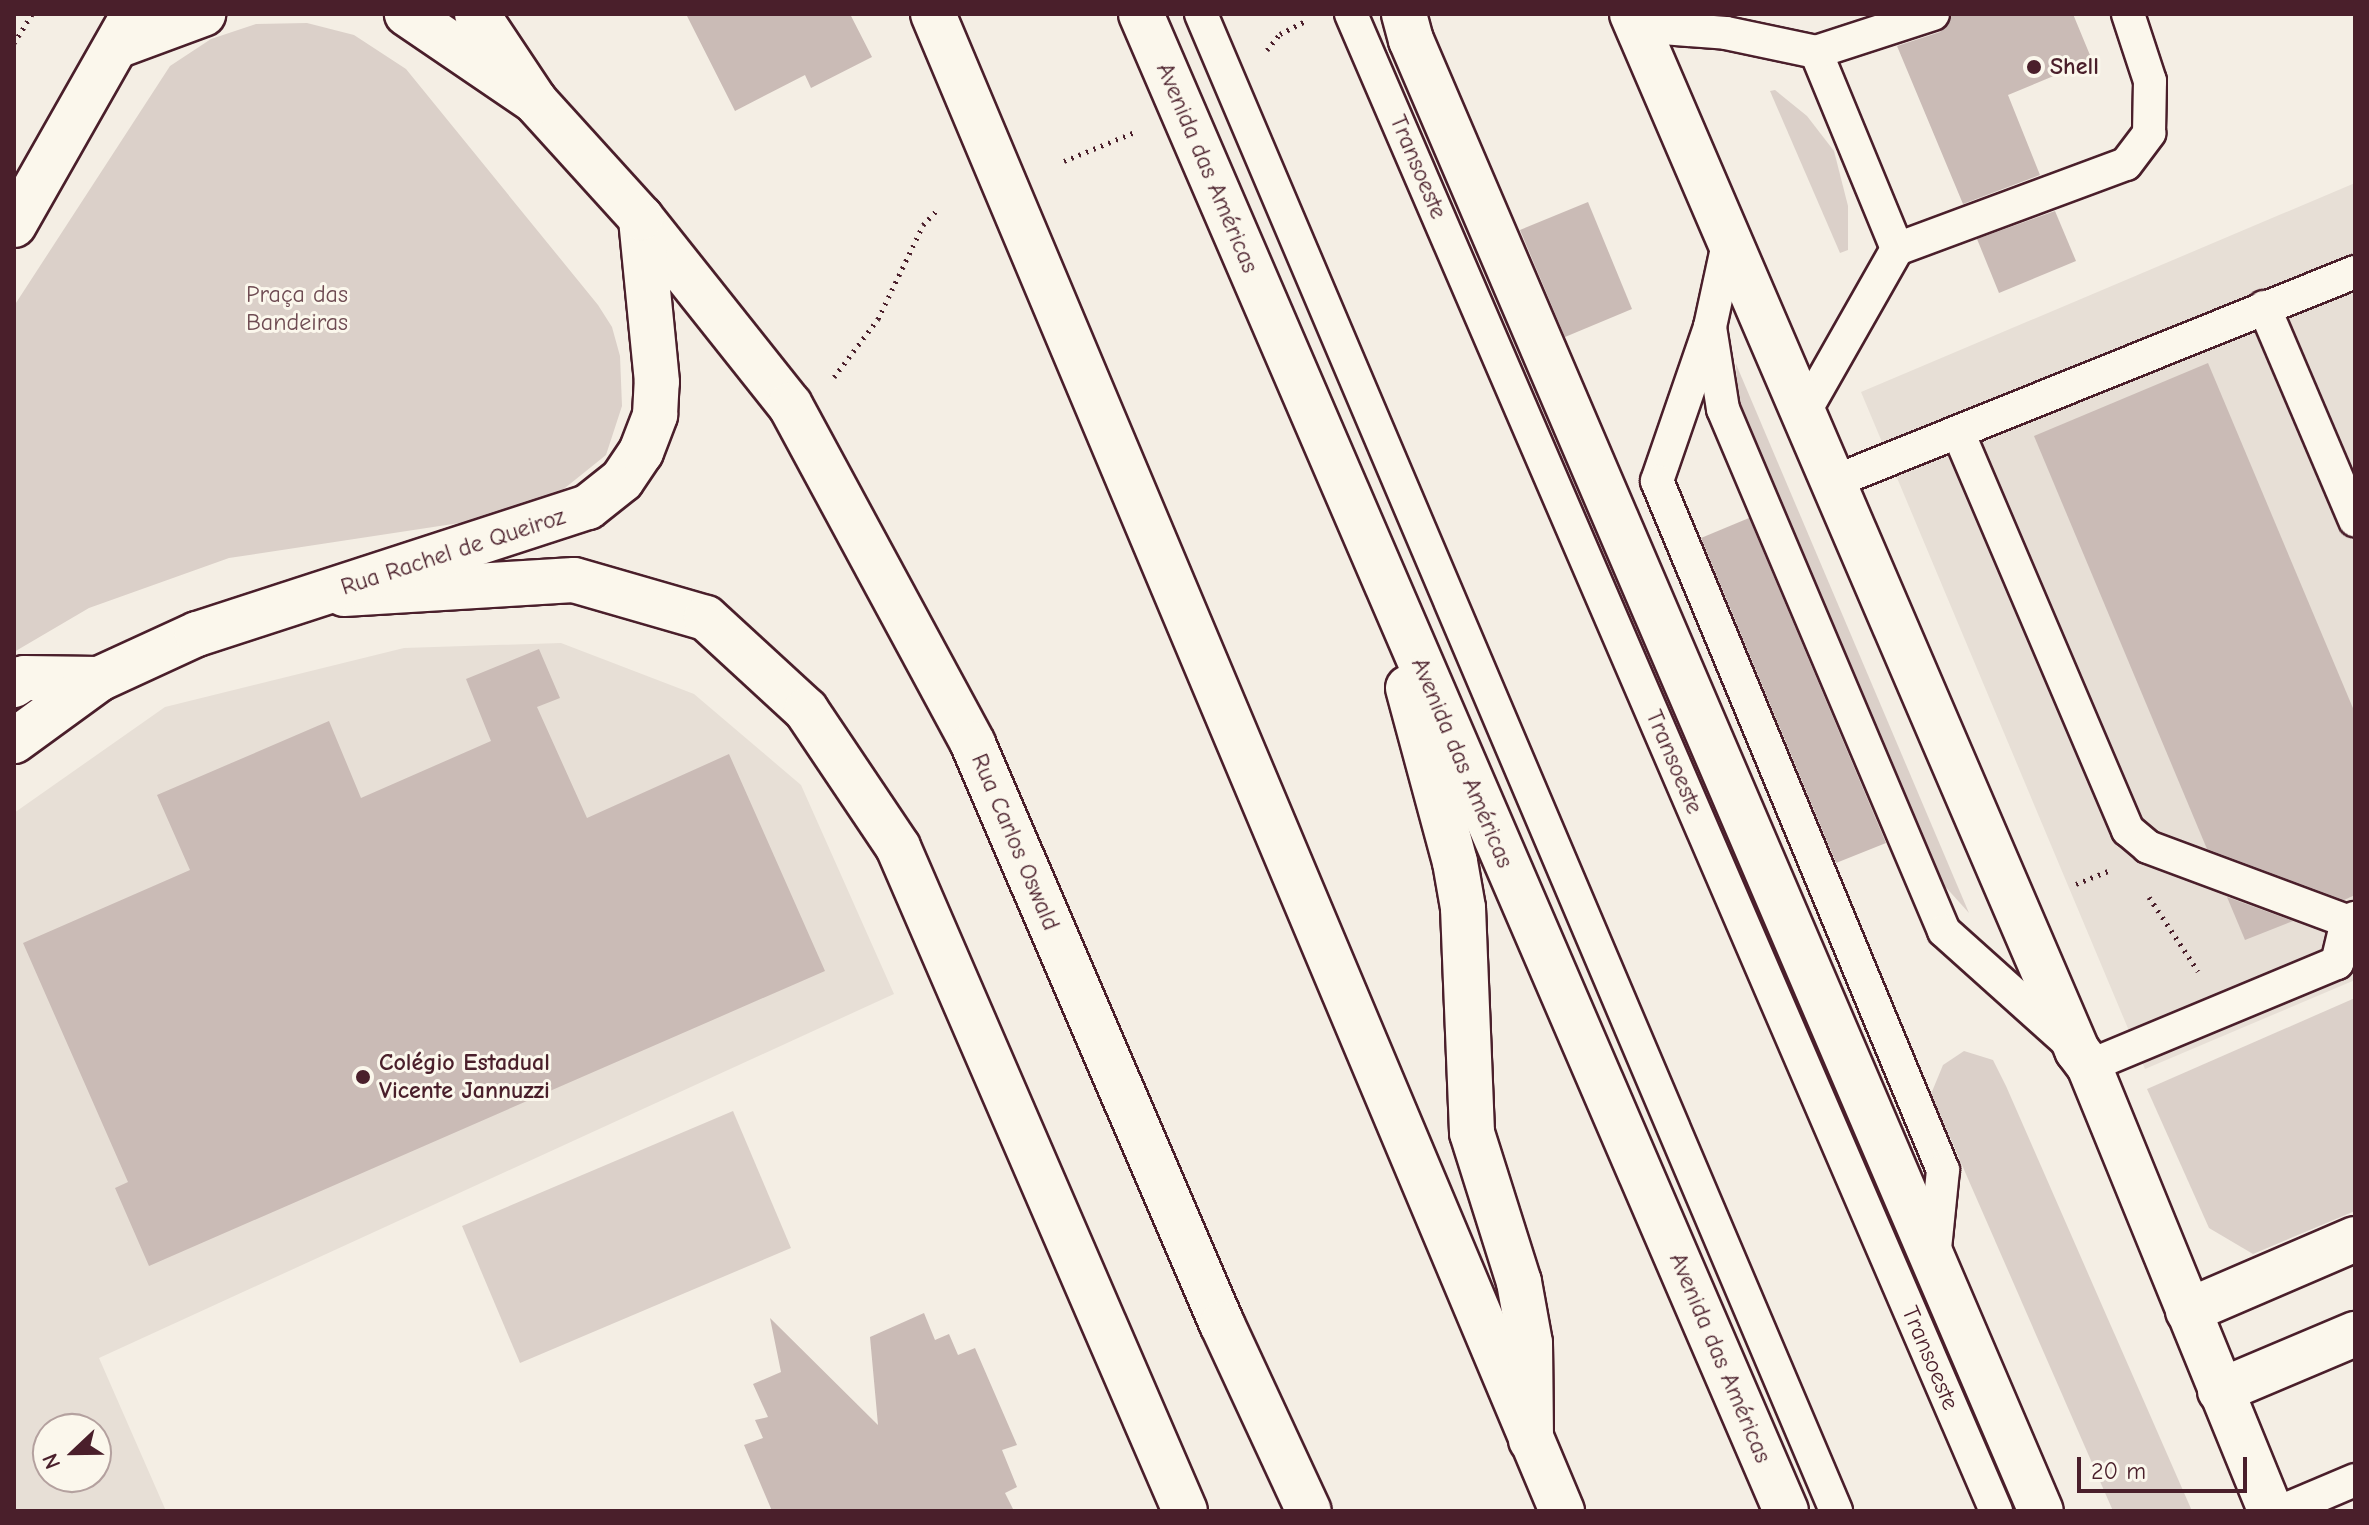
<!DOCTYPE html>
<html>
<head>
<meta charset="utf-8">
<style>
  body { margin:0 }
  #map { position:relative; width:2369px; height:1525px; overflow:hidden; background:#f4eee4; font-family:"Comic Neue",sans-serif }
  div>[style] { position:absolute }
  .built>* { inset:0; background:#e7dfd6 }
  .green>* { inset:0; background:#dbd0c9 }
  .building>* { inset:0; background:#cabbb6 }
  .path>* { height:5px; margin-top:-2.5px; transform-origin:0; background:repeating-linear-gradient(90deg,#4a1f2b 0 2px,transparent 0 8px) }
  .roads { filter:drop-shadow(2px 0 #4a1f2b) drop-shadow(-2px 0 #4a1f2b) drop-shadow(0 2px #4a1f2b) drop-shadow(0 -2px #4a1f2b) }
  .service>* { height:32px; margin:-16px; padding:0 16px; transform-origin:16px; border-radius:16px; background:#fbf7ec }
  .minor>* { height:44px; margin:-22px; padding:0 22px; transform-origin:22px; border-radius:22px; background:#fbf7ec }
  .tertiary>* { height:44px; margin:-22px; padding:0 22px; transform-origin:22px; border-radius:22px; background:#fbf7ec }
  .secondary>* { height:44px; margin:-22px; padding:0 22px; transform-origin:22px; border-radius:22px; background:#fbf7ec }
  .trunk>* { height:44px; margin:-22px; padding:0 22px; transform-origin:22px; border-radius:22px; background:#fbf7ec }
  .dots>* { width:22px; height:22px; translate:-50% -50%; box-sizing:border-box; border:4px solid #fbf7ec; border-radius:50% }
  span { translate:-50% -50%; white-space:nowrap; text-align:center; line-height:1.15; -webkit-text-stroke:6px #fbf7ec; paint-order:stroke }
  .poi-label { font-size:24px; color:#4a1f2b; font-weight:700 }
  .left { translate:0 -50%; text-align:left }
  .street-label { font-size:24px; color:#4a1f2b }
  .park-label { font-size:24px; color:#6e4b52 }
  .frame { position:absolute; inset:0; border:16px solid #4a1f2b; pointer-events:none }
  .north { position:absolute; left:32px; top:1413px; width:80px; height:80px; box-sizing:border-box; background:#fbf7ec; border:2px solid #b4a19f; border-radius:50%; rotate:248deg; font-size:22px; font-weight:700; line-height:32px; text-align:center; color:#4a1f2b }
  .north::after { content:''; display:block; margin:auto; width:28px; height:36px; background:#4a1f2b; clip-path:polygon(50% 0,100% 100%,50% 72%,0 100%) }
  .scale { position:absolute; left:2077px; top:1457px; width:170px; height:36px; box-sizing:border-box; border:4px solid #4a1f2b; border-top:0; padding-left:10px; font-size:24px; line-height:28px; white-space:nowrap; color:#4a1f2b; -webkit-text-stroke:6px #fbf7ec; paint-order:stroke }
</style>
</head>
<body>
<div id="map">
  <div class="built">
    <div style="clip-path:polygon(2355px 183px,2355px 980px,2145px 1069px,1861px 392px)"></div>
    <div style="clip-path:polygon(evenodd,561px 643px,694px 694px,801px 785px,894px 994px,99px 1358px,166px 1511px,14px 1511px,14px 813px,165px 707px,404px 648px,561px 643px,48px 1429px,96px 1429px,96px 1477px,48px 1477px,48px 1429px)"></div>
  </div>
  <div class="green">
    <div style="clip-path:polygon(307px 23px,354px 35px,406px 69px,598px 305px,612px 327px,620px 356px,622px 406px,606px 455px,550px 500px,499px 517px,229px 558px,89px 608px,14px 652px,14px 306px,170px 66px,211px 39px,256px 24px)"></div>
    <div style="clip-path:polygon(1775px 90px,1807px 116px,1834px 151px,1848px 206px,1848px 250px,1840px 253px,1770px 91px)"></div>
    <div style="clip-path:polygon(1736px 364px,1969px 913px,1933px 873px,1738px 413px)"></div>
    <div style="clip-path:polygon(2355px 998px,2355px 1211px,2253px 1254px,2209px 1228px,2147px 1089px)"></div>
    <div style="clip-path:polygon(1964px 1051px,1993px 1060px,2006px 1086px,2192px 1511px,2113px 1511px,1931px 1094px,1943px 1065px)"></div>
    <div style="clip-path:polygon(733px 1111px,791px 1248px,520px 1363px,462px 1226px)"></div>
  </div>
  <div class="building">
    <div style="clip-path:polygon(686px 14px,850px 14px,872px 57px,811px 88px,805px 75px,735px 111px)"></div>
    <div style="clip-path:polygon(1951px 14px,2073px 14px,2092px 60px,2008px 95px,2040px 175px,1963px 204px,1897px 46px,1940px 32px)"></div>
    <div style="clip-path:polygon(1588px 202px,1632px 309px,1565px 337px,1520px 230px)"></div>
    <div style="clip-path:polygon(2055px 211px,2076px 261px,1999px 293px,1977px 239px)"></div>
    <div style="clip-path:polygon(2208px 363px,2355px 713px,2355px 895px,2344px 900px,2207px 849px,2034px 436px)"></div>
    <div style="clip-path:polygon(1749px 518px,1886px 843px,1836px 863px,1701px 538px)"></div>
    <div style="clip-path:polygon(539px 649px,560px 698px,537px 707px,587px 818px,729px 754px,825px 971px,149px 1266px,115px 1188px,128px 1182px,23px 943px,190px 870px,157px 795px,329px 721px,361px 798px,491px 741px,466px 679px)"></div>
    <div style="clip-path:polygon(2227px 897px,2293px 921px,2245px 940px)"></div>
    <div style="clip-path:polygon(924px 1313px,935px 1340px,949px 1334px,958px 1355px,975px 1348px,1017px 1445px,1002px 1450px,1017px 1487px,1005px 1493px,1014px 1511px,772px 1511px,744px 1445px,763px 1438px,755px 1420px,768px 1417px,753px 1384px,781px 1372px,770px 1318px,878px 1425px,870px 1337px)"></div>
  </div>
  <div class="path">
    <div style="left:14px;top:43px;width:34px;rotate:-58deg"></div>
    <div style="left:1267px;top:50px;width:21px;rotate:-51deg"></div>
    <div style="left:1280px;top:34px;width:29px;rotate:-27deg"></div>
    <div style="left:1064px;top:161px;width:77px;rotate:-22.2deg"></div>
    <div style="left:834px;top:377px;width:73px;rotate:-52.8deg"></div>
    <div style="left:878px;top:319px;width:104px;rotate:-64.4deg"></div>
    <div style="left:923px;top:225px;width:19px;rotate:-47deg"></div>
    <div style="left:2076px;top:884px;width:35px;rotate:-22deg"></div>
    <div style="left:2149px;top:897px;width:89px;rotate:56.5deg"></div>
  </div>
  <div class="roads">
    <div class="service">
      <div style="left:1201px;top:14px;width:1626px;rotate:67.01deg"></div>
      <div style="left:1351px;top:14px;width:1630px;rotate:66.69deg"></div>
      <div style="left:1638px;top:26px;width:88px;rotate:4.5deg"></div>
      <div style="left:1726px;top:33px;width:92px;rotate:11.9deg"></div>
      <div style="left:1816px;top:52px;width:213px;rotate:67.6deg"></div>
      <div style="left:1897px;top:249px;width:189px;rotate:119.6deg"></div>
      <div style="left:1816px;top:52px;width:123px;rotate:-18deg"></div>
      <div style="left:1729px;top:239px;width:90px;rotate:102.2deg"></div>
      <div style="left:1710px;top:327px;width:83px;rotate:81deg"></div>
      <div style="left:1723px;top:409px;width:567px;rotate:67.05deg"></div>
      <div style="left:1944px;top:931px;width:171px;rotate:41.9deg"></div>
      <div style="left:1897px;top:249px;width:244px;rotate:-20.4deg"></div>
      <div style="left:2126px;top:164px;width:39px;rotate:-53deg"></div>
      <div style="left:2149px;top:133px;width:52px;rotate:-88.9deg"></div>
      <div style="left:2150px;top:81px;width:71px;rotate:-108.2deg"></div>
      <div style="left:2264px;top:307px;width:232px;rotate:66.9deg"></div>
      <div style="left:1710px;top:327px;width:163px;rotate:109deg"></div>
      <div style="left:1657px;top:481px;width:746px;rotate:67.46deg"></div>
      <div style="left:1943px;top:1170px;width:89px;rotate:95.8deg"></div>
      <div style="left:1958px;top:432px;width:433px;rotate:66.9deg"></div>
      <div style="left:2128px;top:830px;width:26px;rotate:40deg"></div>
      <div style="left:2148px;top:847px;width:212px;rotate:20.4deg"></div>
      <div style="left:1833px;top:482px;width:563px;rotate:-21.91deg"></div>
      <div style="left:2089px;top:1066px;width:269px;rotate:-22.6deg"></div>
      <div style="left:2337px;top:963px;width:43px;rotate:-76.6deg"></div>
      <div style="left:2347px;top:921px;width:9px;rotate:-21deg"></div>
      <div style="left:2282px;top:1511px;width:79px;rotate:-23deg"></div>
    </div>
    <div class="minor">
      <div style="left:641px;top:218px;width:239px;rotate:51.5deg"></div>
      <div style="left:790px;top:405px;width:385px;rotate:61.6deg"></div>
      <div style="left:973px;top:744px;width:631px;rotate:66.77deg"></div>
      <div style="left:1222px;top:1324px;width:206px;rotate:65.1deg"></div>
      <div style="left:344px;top:594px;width:230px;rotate:-3.5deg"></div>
      <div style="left:574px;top:580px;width:137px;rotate:16.1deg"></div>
      <div style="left:706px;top:618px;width:136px;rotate:42.6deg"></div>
      <div style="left:806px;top:710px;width:165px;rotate:56.1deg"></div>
      <div style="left:898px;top:847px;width:723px;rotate:66.62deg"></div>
      <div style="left:2188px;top:1311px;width:182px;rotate:-23.3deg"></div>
      <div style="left:2220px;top:1391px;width:147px;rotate:-22.9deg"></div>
    </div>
    <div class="tertiary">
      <div style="left:119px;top:45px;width:90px;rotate:-20.3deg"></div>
      <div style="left:14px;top:225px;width:243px;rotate:-60.4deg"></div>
      <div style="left:14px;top:685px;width:12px;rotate:-35deg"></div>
      <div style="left:24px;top:678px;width:75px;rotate:0.8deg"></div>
      <div style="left:14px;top:741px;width:105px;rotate:-36.1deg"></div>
      <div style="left:99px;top:679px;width:108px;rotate:-24.7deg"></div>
      <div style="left:197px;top:634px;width:411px;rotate:-18deg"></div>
      <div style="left:588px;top:507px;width:43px;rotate:-38.5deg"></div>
      <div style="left:622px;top:480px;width:34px;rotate:-56deg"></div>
      <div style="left:641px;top:452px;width:40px;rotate:-69deg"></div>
      <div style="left:655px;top:415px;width:33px;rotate:-87deg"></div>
      <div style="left:657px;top:382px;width:165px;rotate:-95.6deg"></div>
      <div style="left:641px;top:218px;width:158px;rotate:-132.2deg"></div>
      <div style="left:535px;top:101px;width:155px;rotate:-145.8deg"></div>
    </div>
    <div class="secondary">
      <div style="left:477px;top:14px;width:105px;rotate:56.3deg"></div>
      <div style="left:933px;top:14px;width:1624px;rotate:67.21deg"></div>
      <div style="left:1632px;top:14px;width:1128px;rotate:66.75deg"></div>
      <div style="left:2077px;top:1050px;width:20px;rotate:53deg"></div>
      <div style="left:2089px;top:1066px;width:481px;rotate:67.8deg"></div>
    </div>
    <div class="trunk">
      <div style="left:1141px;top:14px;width:1630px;rotate:66.69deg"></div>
      <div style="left:1404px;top:14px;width:27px;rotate:75deg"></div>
      <div style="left:1411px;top:40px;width:1600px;rotate:66.82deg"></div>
      <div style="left:1408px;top:688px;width:180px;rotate:74.9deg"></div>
      <div style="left:1455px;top:862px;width:47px;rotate:80.1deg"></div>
      <div style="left:1463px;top:908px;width:225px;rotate:87.7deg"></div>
      <div style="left:1472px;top:1133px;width:156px;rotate:72.5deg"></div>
      <div style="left:1519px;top:1282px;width:62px;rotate:79.8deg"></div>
      <div style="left:1530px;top:1343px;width:97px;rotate:89.4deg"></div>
    </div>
  </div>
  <div class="dots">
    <div style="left:2034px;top:67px;background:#4a1f2b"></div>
    <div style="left:363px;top:1077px;background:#4a1f2b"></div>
  </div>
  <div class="poi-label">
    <span class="left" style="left:2050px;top:67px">Shell</span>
    <span class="left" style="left:379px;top:1077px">Colégio Estadual<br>Vicente Jannuzzi</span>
  </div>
  <div class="street-label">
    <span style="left:1418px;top:167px;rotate:67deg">Transoeste</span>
    <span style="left:1207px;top:168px;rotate:67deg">Avenida das Américas</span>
    <span style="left:453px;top:552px;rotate:-18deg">Rua Rachel de Queiroz</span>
    <span style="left:1674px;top:762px;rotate:67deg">Transoeste</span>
    <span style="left:1462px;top:763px;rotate:67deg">Avenida das Américas</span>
    <span style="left:1015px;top:842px;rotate:67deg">Rua Carlos Oswald</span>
    <span style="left:1720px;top:1358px;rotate:67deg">Avenida das Américas</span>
    <span style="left:1930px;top:1358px;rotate:67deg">Transoeste</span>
  </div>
  <div class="park-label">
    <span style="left:297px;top:309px">Praça das<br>Bandeiras</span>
  </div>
  <div class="frame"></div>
  <div class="north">N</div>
  <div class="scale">20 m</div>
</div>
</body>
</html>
